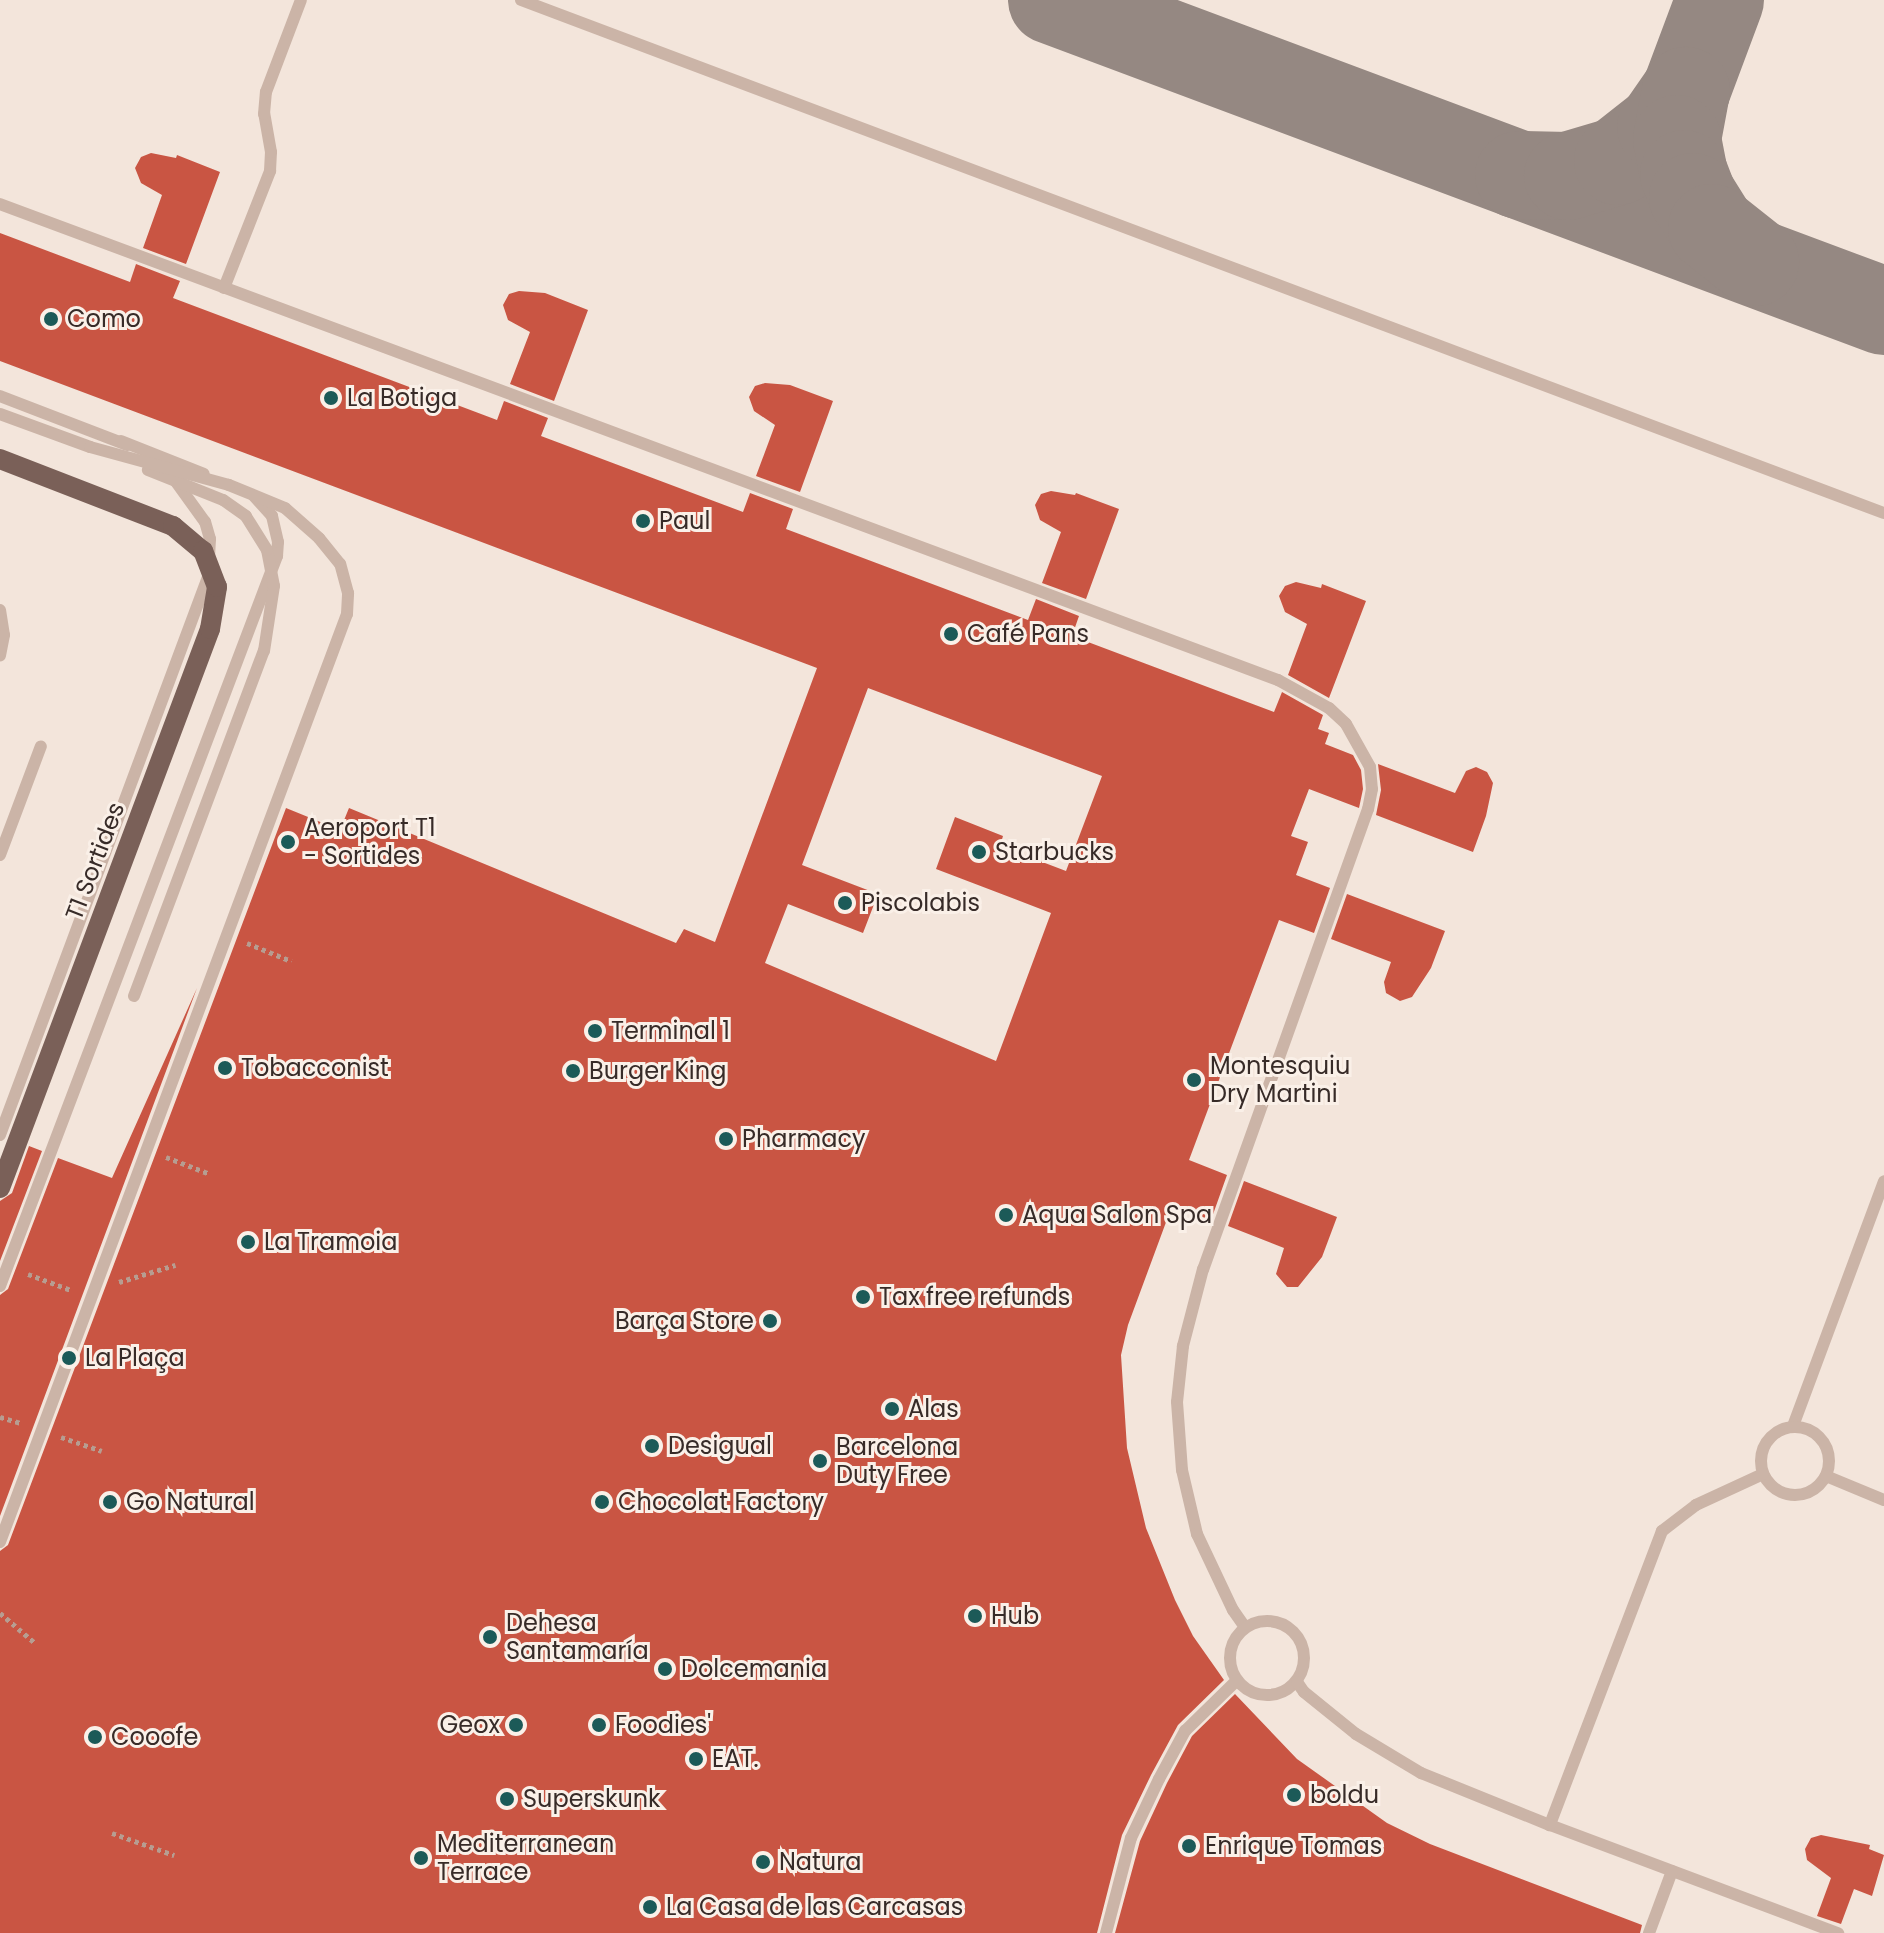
<!DOCTYPE html>
<html>
<head>
<meta charset="utf-8">
<style>
  body { margin:0 }
  #map { position:relative; width:1884px; height:1933px; overflow:hidden; background:#f3e5db; font-family:Poppins,sans-serif }
  div>[style] { position:absolute }
  .taxiway>* { height:88px; margin:-44px; padding:0 44px; transform-origin:44px; border-radius:44px; background:#958882 }
  .building>* { inset:0; background:#c95543 }
  .path>* { height:5px; margin-top:-2.5px; transform-origin:0; background:repeating-linear-gradient(90deg,#b79d91 0 4px,transparent 0 8px) }
  .lane>* { height:12px; margin:-6px; padding:0 6px; transform-origin:6px; border-radius:6px; background:#cbb4a7 }
  .lane>.ring { margin:-6px; padding:0; box-sizing:content-box; background:none; border:12px solid #cbb4a7; border-radius:50% }
  .primary>* { height:20px; margin:-10px; padding:0 10px; transform-origin:10px; border-radius:10px; background:#7a6058 }
  .lane-bridge>* { height:12px; margin:-6px; padding:0 6px; transform-origin:6px; border-radius:6px; background:#cbb4a7 }
  .primary-bridge>* { height:20px; margin:-10px; padding:0 10px; transform-origin:10px; border-radius:10px; background:#7a6058 }
  .dots>* { width:22px; height:22px; translate:-50% -50%; box-sizing:border-box; border:4px solid #faf0e8; border-radius:50% }
  span { translate:-50% -50%; white-space:nowrap; text-align:center; line-height:1.15; -webkit-text-stroke:6px #faf0e8; paint-order:stroke }
  .poi-label { font-size:24px; color:#372b28 }
  .left { translate:0 -50%; text-align:left }
  .right { translate:-100% -50%; text-align:right }
  .street-label { font-size:24px; color:#372b28 }
</style>
</head>
<body>
<div id="map">
  <div class="taxiway">
    <div style="left:1052px;top:0;width:888px;rotate:20.5deg"></div>
    <div style="left:1686px;top:91px;width:97px;rotate:-69.5deg"></div>
    <div style="left:1519px;top:175px;width:49px;rotate:1.2deg"></div>
    <div style="left:1568px;top:176px;width:52px;rotate:-16.7deg"></div>
    <div style="left:1618px;top:161px;width:55px;rotate:-38.3deg"></div>
    <div style="left:1661px;top:127px;width:44px;rotate:-55.2deg"></div>
    <div style="left:1686px;top:91px;width:49px;rotate:100.6deg"></div>
    <div style="left:1677px;top:139px;width:36px;rotate:79deg"></div>
    <div style="left:1684px;top:174px;width:25px;rotate:69deg"></div>
    <div style="left:1693px;top:197px;width:36px;rotate:58deg"></div>
    <div style="left:1712px;top:228px;width:55px;rotate:38.3deg"></div>
  </div>
  <div class="building">
    <div style="clip-path:polygon(151px 153px,176px 158px,177px 155px,220px 172px,186px 264px,143px 248px,162px 195px,141px 183px,135px 168px,141px 157px)"></div>
    <div style="clip-path:polygon(evenodd,0 233px,130px 282px,136px 264px,180px 281px,173px 298px,497px 420px,504px 401px,548px 418px,541px 436px,743px 512px,750px 493px,793px 509px,786px 529px,1028px 620px,1036px 599px,1079px 616px,1072px 636px,1274px 712px,1282px 692px,1323px 715px,1318px 729px,1329px 733px,1325px 744px,1353px 755px,1361px 770px,1363px 789px,1359px 808px,1309px 789px,1291px 836px,1308px 842px,1296px 875px,1330px 888px,1314px 933px,1279px 920px,1189px 1160px,1227px 1175px,1211px 1220px,1172px 1206px,1128px 1325px,1121px 1355px,1127px 1448px,1146px 1528px,1175px 1600px,1193px 1636px,1224px 1680px,1178px 1725px,1151px 1775px,1122px 1835px,1097px 1933px,0 1933px,0 1551px,8px 1545px,286px 808px,340px 830px,349px 808px,676px 943px,684px 929px,715px 942px,817px 668px,0 361px,0 233px,868px 688px,1102px 776px,1066px 871px,1000px 846px,1003px 836px,955px 817px,936px 869px,1051px 913px,996px 1061px,765px 963px,788px 904px,863px 933px,878px 894px,802px 865px,868px 688px)"></div>
    <div style="clip-path:polygon(519px 291px,545px 293px,588px 310px,554px 401px,510px 384px,530px 332px,508px 320px,503px 305px,509px 294px)"></div>
    <div style="clip-path:polygon(765px 383px,790px 385px,833px 401px,800px 492px,756px 476px,775px 425px,754px 411px,749px 397px,755px 386px)"></div>
    <div style="clip-path:polygon(1051px 491px,1075px 495px,1076px 493px,1119px 509px,1086px 599px,1042px 583px,1061px 532px,1040px 520px,1035px 505px,1041px 494px)"></div>
    <div style="clip-path:polygon(1296px 582px,1321px 588px,1322px 584px,1366px 601px,1329px 698px,1288px 675px,1307px 624px,1285px 612px,1279px 596px,1285px 586px)"></div>
    <div style="clip-path:polygon(1378px 764px,1455px 793px,1466px 771px,1476px 767px,1487px 772px,1493px 783px,1486px 816px,1473px 852px,1376px 815px,1381px 790px)"></div>
    <div style="clip-path:polygon(1347px 894px,1445px 931px,1431px 968px,1412px 997px,1400px 1001px,1386px 993px,1384px 982px,1391px 962px,1331px 939px)"></div>
    <div style="clip-path:polygon(197px 988px,0 1516px,0 1295px,8px 1289px,58px 1158px,112px 1178px)"></div>
    <div style="clip-path:polygon(29px 1146px,42px 1151px,0 1261px,0 1201px,12px 1193px)"></div>
    <div style="clip-path:polygon(1244px 1181px,1337px 1217px,1322px 1257px,1298px 1287px,1287px 1287px,1276px 1274px,1284px 1248px,1228px 1226px)"></div>
    <div style="clip-path:polygon(1235px 1694px,1297px 1759px,1387px 1823px,1430px 1844px,1642px 1925px,1640px 1933px,1115px 1933px,1140px 1841px,1167px 1783px,1192px 1736px)"></div>
    <div style="clip-path:polygon(1821px 1835px,1870px 1845px,1869px 1849px,1884px 1855px,1872px 1896px,1854px 1889px,1841px 1924px,1817px 1916px,1831px 1878px,1807px 1860px,1805px 1849px,1811px 1838px)"></div>
  </div>
  <div class="path">
    <div style="left:247px;top:943px;width:48px;rotate:22.2deg"></div>
    <div style="left:166px;top:1157px;width:47px;rotate:21.1deg"></div>
    <div style="left:28px;top:1274px;width:46px;rotate:20.4deg"></div>
    <div style="left:119px;top:1282px;width:59px;rotate:-16.9deg"></div>
    <div style="left:0;top:1417px;width:22px;rotate:16deg"></div>
    <div style="left:61px;top:1437px;width:43px;rotate:18.9deg"></div>
    <div style="left:0;top:1613px;width:46px;rotate:40.6deg"></div>
    <div style="left:112px;top:1833px;width:66px;rotate:19.5deg"></div>
  </div>
  <div class="lane">
    <div style="left:521px;top:0;width:1456px;rotate:20.63deg"></div>
    <div style="left:0;top:204px;width:1364px;rotate:20.43deg"></div>
    <div style="left:1278px;top:680px;width:58px;rotate:28.8deg"></div>
    <div style="left:1329px;top:708px;width:23px;rotate:43deg"></div>
    <div style="left:1346px;top:724px;width:49px;rotate:60.8deg"></div>
    <div style="left:1370px;top:767px;width:22px;rotate:85deg"></div>
    <div style="left:1372px;top:789px;width:20px;rotate:101deg"></div>
    <div style="left:1368px;top:809px;width:489px;rotate:109.7deg"></div>
    <div style="left:1203px;top:1269px;width:80px;rotate:104.6deg"></div>
    <div style="left:1183px;top:1346px;width:56px;rotate:96.1deg"></div>
    <div style="left:1177px;top:1402px;width:68px;rotate:85.8deg"></div>
    <div style="left:1182px;top:1470px;width:66px;rotate:76.8deg"></div>
    <div style="left:1197px;top:1534px;width:84px;rotate:64.7deg"></div>
    <div style="left:1233px;top:1610px;width:21px;rotate:55deg"></div>
    <div style="left:224px;top:288px;width:126px;rotate:-68.5deg"></div>
    <div style="left:270px;top:171px;width:19px;rotate:-87deg"></div>
    <div style="left:271px;top:152px;width:39px;rotate:-100deg"></div>
    <div style="left:264px;top:114px;width:22px;rotate:-85deg"></div>
    <div style="left:266px;top:92px;width:98px;rotate:-69.2deg"></div>
    <div style="left:0;top:396px;width:136px;rotate:21.1deg"></div>
    <div style="left:0;top:414px;width:96px;rotate:20.1deg"></div>
    <div style="left:121px;top:441px;width:89px;rotate:21.7deg"></div>
    <div style="left:0;top:610px;width:25px;rotate:81deg"></div>
    <div style="left:4px;top:635px;width:21px;rotate:101deg"></div>
    <div style="left:0;top:855px;width:116px;rotate:-69.4deg"></div>
    <div style="left:0;top:1135px;width:596px;rotate:-69.56deg"></div>
    <div style="left:208px;top:577px;width:38px;rotate:-87deg"></div>
    <div style="left:210px;top:539px;width:18px;rotate:-106deg"></div>
    <div style="left:205px;top:522px;width:53px;rotate:-125.8deg"></div>
    <div style="left:0;top:1286px;width:781px;rotate:-69.22deg"></div>
    <div style="left:277px;top:556px;width:14px;rotate:-86deg"></div>
    <div style="left:278px;top:542px;width:27px;rotate:-103deg"></div>
    <div style="left:272px;top:516px;width:27px;rotate:-132deg"></div>
    <div style="left:1793px;top:1426px;width:261px;rotate:-69.6deg"></div>
    <div class="ring" style="left:1761px;top:1427px;width:56px;height:56px"></div>
    <div style="left:1763px;top:1474px;width:74px;rotate:155.2deg"></div>
    <div style="left:1696px;top:1505px;width:43px;rotate:142.6deg"></div>
    <div style="left:1662px;top:1531px;width:315px;rotate:110.9deg"></div>
    <div style="left:1550px;top:1825px;width:308px;rotate:20.6deg"></div>
    <div style="left:1826px;top:1476px;width:63px;rotate:22.5deg"></div>
    <div class="ring" style="left:1230px;top:1621px;width:62px;height:62px"></div>
    <div style="left:1297px;top:1682px;width:12px;rotate:55deg"></div>
    <div style="left:1304px;top:1692px;width:67px;rotate:38.9deg"></div>
    <div style="left:1356px;top:1734px;width:76px;rotate:31deg"></div>
    <div style="left:1421px;top:1773px;width:139px;rotate:22deg"></div>
    <div style="left:1106px;top:1933px;width:98px;rotate:-75.3deg"></div>
    <div style="left:1131px;top:1838px;width:65px;rotate:-64.6deg"></div>
    <div style="left:1159px;top:1779px;width:55px;rotate:-61.6deg"></div>
    <div style="left:1185px;top:1731px;width:73px;rotate:-44.4deg"></div>
    <div style="left:1649px;top:1933px;width:66px;rotate:-69.6deg"></div>
  </div>
  <div class="primary">
    <div style="left:0;top:459px;width:186px;rotate:21.2deg"></div>
    <div style="left:173px;top:526px;width:39px;rotate:40deg"></div>
  </div>
  <div class="lane-bridge">
    <div style="left:134px;top:996px;width:369px;rotate:-69.4deg"></div>
    <div style="left:264px;top:651px;width:66px;rotate:-81.3deg"></div>
    <div style="left:274px;top:586px;width:37px;rotate:-101deg"></div>
    <div style="left:267px;top:550px;width:40px;rotate:-122deg"></div>
    <div style="left:246px;top:516px;width:28px;rotate:-145deg"></div>
    <div style="left:223px;top:500px;width:81px;rotate:-158.2deg"></div>
    <div style="left:0;top:1542px;width:991px;rotate:-69.5deg"></div>
    <div style="left:347px;top:614px;width:21px;rotate:-87deg"></div>
    <div style="left:348px;top:593px;width:30px;rotate:-105deg"></div>
    <div style="left:340px;top:564px;width:33px;rotate:-129deg"></div>
    <div style="left:319px;top:538px;width:45px;rotate:-138.6deg"></div>
    <div style="left:285px;top:508px;width:61px;rotate:-157.7deg"></div>
    <div style="left:229px;top:485px;width:144px;rotate:-164.7deg"></div>
  </div>
  <div class="primary-bridge">
    <div style="left:0;top:1188px;width:597px;rotate:-69.41deg"></div>
    <div style="left:210px;top:629px;width:43px;rotate:-80.5deg"></div>
    <div style="left:217px;top:587px;width:39px;rotate:-111deg"></div>
  </div>
  <div class="dots">
    <div style="left:51px;top:319px;background:#1c5a58"></div>
    <div style="left:331px;top:398px;background:#1c5a58"></div>
    <div style="left:643px;top:521px;background:#1c5a58"></div>
    <div style="left:951px;top:634px;background:#1c5a58"></div>
    <div style="left:288px;top:842px;background:#1c5a58"></div>
    <div style="left:979px;top:852px;background:#1c5a58"></div>
    <div style="left:845px;top:903px;background:#1c5a58"></div>
    <div style="left:595px;top:1031px;background:#1c5a58"></div>
    <div style="left:225px;top:1068px;background:#1c5a58"></div>
    <div style="left:573px;top:1071px;background:#1c5a58"></div>
    <div style="left:1194px;top:1080px;background:#1c5a58"></div>
    <div style="left:726px;top:1139px;background:#1c5a58"></div>
    <div style="left:1006px;top:1215px;background:#1c5a58"></div>
    <div style="left:248px;top:1242px;background:#1c5a58"></div>
    <div style="left:863px;top:1297px;background:#1c5a58"></div>
    <div style="left:770px;top:1321px;background:#1c5a58"></div>
    <div style="left:69px;top:1358px;background:#1c5a58"></div>
    <div style="left:892px;top:1409px;background:#1c5a58"></div>
    <div style="left:652px;top:1446px;background:#1c5a58"></div>
    <div style="left:820px;top:1461px;background:#1c5a58"></div>
    <div style="left:110px;top:1502px;background:#1c5a58"></div>
    <div style="left:602px;top:1502px;background:#1c5a58"></div>
    <div style="left:975px;top:1616px;background:#1c5a58"></div>
    <div style="left:490px;top:1637px;background:#1c5a58"></div>
    <div style="left:665px;top:1669px;background:#1c5a58"></div>
    <div style="left:516px;top:1725px;background:#1c5a58"></div>
    <div style="left:599px;top:1725px;background:#1c5a58"></div>
    <div style="left:95px;top:1737px;background:#1c5a58"></div>
    <div style="left:696px;top:1759px;background:#1c5a58"></div>
    <div style="left:1294px;top:1795px;background:#1c5a58"></div>
    <div style="left:507px;top:1799px;background:#1c5a58"></div>
    <div style="left:1189px;top:1846px;background:#1c5a58"></div>
    <div style="left:421px;top:1858px;background:#1c5a58"></div>
    <div style="left:763px;top:1862px;background:#1c5a58"></div>
    <div style="left:650px;top:1907px;background:#1c5a58"></div>
  </div>
  <div class="poi-label">
    <span class="left" style="left:67px;top:319px">Como</span>
    <span class="left" style="left:347px;top:398px">La Botiga</span>
    <span class="left" style="left:659px;top:521px">Paul</span>
    <span class="left" style="left:967px;top:634px">Café Pans</span>
    <span class="left" style="left:304px;top:842px">Aeroport T1<br>- Sortides</span>
    <span class="left" style="left:995px;top:852px">Starbucks</span>
    <span class="left" style="left:861px;top:903px">Piscolabis</span>
    <span class="left" style="left:611px;top:1031px">Terminal 1</span>
    <span class="left" style="left:1210px;top:1080px">Montesquiu<br>Dry Martini</span>
    <span class="left" style="left:241px;top:1068px">Tobacconist</span>
    <span class="left" style="left:589px;top:1071px">Burger King</span>
    <span class="left" style="left:742px;top:1139px">Pharmacy</span>
    <span class="left" style="left:1022px;top:1215px">Aqua Salon Spa</span>
    <span class="left" style="left:264px;top:1242px">La Tramoia</span>
    <span class="left" style="left:879px;top:1297px">Tax free refunds</span>
    <span class="right" style="left:754px;top:1321px">Barça Store</span>
    <span class="left" style="left:85px;top:1358px">La Plaça</span>
    <span class="left" style="left:908px;top:1409px">Alas</span>
    <span class="left" style="left:668px;top:1446px">Desigual</span>
    <span class="left" style="left:836px;top:1461px">Barcelona<br>Duty Free</span>
    <span class="left" style="left:126px;top:1502px">Go Natural</span>
    <span class="left" style="left:618px;top:1502px">Chocolat Factory</span>
    <span class="left" style="left:991px;top:1616px">Hub</span>
    <span class="left" style="left:506px;top:1637px">Dehesa<br>Santamaría</span>
    <span class="left" style="left:681px;top:1669px">Dolcemania</span>
    <span class="right" style="left:500px;top:1725px">Geox</span>
    <span class="left" style="left:615px;top:1725px">Foodies'</span>
    <span class="left" style="left:111px;top:1737px">Cooofe</span>
    <span class="left" style="left:712px;top:1759px">EAT.</span>
    <span class="left" style="left:1310px;top:1795px">boldu</span>
    <span class="left" style="left:523px;top:1799px">Superskunk</span>
    <span class="left" style="left:437px;top:1858px">Mediterranean<br>Terrace</span>
    <span class="left" style="left:1205px;top:1846px">Enrique Tomas</span>
    <span class="left" style="left:779px;top:1862px">Natura</span>
    <span class="left" style="left:666px;top:1907px">La Casa de las Carcasas</span>
  </div>
  <div class="street-label">
    <span style="left:95px;top:861px;rotate:-69deg">T1 Sortides</span>
  </div>
</div>
</body>
</html>
